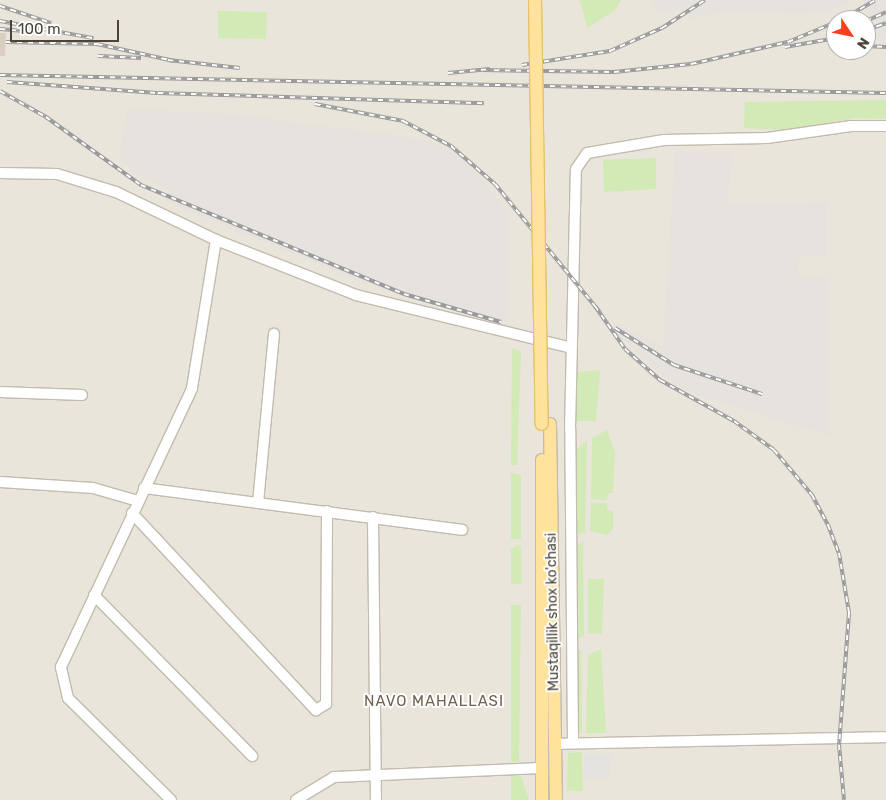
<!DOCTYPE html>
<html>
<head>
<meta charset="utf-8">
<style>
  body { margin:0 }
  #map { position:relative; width:886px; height:800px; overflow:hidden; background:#f6f3ec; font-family:Rubik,sans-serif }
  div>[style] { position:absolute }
  .residential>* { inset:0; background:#eae5da }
  .industrial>* { inset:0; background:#e6e2dd }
  .green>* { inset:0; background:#d2eab5 }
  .parking>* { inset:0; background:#e5e3e0 }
  .building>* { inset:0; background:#d8cfc1 }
  .roads { filter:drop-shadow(1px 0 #c2bbae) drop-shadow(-1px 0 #c2bbae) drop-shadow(0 1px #c2bbae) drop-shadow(0 -1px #c2bbae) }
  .minor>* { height:10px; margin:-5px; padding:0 5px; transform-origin:5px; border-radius:5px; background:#fff }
  .major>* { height:12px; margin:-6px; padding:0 6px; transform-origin:6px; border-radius:6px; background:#ffe39c }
  .rail>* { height:4px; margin-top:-2px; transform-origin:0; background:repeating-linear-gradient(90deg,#fff 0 5.5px,#9a9a9a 0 11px); box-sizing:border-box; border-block:1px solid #9a9a9a }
  .bridges { filter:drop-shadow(1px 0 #e6c16a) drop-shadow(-1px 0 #e6c16a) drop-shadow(0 1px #e6c16a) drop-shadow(0 -1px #e6c16a) }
  .major-bridge>* { height:12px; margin:-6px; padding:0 6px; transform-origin:6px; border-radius:6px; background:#ffe39c }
  span { translate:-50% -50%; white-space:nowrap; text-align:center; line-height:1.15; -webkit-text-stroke:4px #fff; paint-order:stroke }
  .street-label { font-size:14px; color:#4b4439 }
  .neighbourhood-label { font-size:15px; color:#6e6250; letter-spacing:1px }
  .north { position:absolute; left:826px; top:10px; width:50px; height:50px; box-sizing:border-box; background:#fff; border:1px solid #b7b4b0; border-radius:50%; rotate:124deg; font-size:14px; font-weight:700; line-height:20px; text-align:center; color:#4b4439 }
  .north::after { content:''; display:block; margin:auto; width:18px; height:22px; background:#fc3f1d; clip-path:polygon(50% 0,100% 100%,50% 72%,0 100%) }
  .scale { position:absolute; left:10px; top:20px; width:109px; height:22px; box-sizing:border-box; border:2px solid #4b4439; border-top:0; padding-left:6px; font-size:15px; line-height:18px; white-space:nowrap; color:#4b4439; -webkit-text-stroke:4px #fff; paint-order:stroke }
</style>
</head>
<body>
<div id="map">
  <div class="residential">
    <div style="clip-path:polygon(evenodd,0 0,886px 0,886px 800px,0 800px,0 0,836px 20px,866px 20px,866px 50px,836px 50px,836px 20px)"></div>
  </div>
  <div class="industrial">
    <div style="clip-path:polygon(655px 0,851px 0,847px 6px,805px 14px,728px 12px,689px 18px,683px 11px,657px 11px,652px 6px)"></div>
    <div style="clip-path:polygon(863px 0,886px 0,886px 54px)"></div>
    <div style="clip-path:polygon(134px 109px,235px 114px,422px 139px,460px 154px,508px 211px,507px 326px,356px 280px,165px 201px,170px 190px,128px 170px,130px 166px,119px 160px,127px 110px)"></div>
    <div style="clip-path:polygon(675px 151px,732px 153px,727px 204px,826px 202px,826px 257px,799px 257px,798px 276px,829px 278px,829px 435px,692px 394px,657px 372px,613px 330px,617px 324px,663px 346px)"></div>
  </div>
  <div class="green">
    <div style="clip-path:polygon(580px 0,621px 0,615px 10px,587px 28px)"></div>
    <div style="clip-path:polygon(218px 11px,267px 12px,266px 39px,218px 38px)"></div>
    <div style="clip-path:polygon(886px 100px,886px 119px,855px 118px,786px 130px,744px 128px,745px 102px)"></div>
    <div style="clip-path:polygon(656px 158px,656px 189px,604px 192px,603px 160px)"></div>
    <div style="clip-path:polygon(512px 348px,521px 352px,517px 465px,511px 465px)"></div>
    <div style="clip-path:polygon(600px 370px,596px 421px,575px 421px,577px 372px)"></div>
    <div style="clip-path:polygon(607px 430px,615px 452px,613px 493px,608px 493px,607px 500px,591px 499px,592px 438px)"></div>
    <div style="clip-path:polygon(587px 440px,585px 533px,577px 534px,572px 454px)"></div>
    <div style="clip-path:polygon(511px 473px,521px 475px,521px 539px,511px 539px)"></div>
    <div style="clip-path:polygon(591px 503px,607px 503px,607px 510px,613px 511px,613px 529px,607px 535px,590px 531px)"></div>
    <div style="clip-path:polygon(583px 542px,584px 636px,577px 639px,575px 546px)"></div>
    <div style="clip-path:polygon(517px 545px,521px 546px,522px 584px,511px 584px,511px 549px)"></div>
    <div style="clip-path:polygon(588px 579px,604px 579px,602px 634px,588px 633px)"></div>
    <div style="clip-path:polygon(511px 605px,521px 605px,519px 762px,511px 762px)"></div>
    <div style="clip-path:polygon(601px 649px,606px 733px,586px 733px,588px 655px)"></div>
    <div style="clip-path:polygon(581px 650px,582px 733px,576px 733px,576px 651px)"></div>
    <div style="clip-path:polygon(582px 752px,583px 791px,567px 791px,568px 753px)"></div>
    <div style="clip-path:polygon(511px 773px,521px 776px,529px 800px,511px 800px)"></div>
  </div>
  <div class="parking">
    <div style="clip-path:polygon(584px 754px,610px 754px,609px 778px,583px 778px)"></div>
  </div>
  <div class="building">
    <div style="clip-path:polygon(0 33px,6px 33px,5px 56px,0 56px)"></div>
  </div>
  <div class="roads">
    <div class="minor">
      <div style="left:0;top:173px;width:57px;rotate:1deg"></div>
      <div style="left:57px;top:174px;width:62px;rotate:17deg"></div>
      <div style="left:116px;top:192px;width:111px;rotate:25.6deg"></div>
      <div style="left:216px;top:240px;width:150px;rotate:21.4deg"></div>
      <div style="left:356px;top:295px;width:221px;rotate:13.8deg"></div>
      <div style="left:0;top:392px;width:82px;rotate:2.1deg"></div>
      <div style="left:0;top:482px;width:93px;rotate:3.7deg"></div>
      <div style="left:93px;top:488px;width:47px;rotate:16.1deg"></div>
      <div style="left:144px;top:488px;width:321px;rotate:7.5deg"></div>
      <div style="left:258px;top:503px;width:170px;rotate:-84.6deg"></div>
      <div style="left:132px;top:513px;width:270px;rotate:47deg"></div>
      <div style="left:316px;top:710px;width:12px;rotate:-31deg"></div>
      <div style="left:326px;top:704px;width:193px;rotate:-89.7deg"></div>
      <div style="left:373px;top:517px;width:283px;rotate:89.4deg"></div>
      <div style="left:94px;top:595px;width:226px;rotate:45.5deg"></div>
      <div style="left:573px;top:743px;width:314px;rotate:-90.5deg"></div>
      <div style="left:570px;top:429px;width:260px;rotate:-88.7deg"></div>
      <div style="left:576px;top:169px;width:19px;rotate:-55deg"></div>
      <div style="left:587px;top:153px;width:78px;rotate:-9.6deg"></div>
      <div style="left:664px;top:140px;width:103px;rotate:-1.1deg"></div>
      <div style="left:767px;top:138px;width:85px;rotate:-8.1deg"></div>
      <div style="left:851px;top:126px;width:35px"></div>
      <div style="left:555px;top:744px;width:331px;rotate:-1.2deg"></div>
      <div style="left:171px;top:800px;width:145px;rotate:-135.3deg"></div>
      <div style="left:68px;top:698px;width:32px;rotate:-103deg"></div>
      <div style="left:61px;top:667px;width:308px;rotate:-64.8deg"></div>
      <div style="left:192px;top:388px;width:150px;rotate:-80.8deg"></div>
      <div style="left:296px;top:800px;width:44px;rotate:-31.2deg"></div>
      <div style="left:334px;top:777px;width:208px;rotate:-2.5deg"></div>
    </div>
    <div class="major">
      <div style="left:550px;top:424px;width:376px;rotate:89.1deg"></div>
      <div style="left:542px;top:800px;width:340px;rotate:-90deg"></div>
    </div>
  </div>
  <div class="rail">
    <div style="left:0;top:6px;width:54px;rotate:18.4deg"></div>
    <div style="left:841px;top:20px;width:39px;rotate:-30deg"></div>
    <div style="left:0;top:21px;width:95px;rotate:10.4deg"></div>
    <div style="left:866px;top:21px;width:22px;rotate:-24deg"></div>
    <div style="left:0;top:29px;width:33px;rotate:5deg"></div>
    <div style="left:866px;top:30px;width:21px;rotate:-19deg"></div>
    <div style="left:6px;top:42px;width:91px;rotate:1.3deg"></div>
    <div style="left:97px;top:44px;width:79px;rotate:12.4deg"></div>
    <div style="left:866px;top:46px;width:20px;rotate:3deg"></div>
    <div style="left:785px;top:47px;width:52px;rotate:-10deg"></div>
    <div style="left:98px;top:56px;width:43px;rotate:2.7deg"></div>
    <div style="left:168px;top:60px;width:72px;rotate:6.3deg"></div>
    <div style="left:522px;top:65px;width:89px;rotate:-9deg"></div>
    <div style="left:610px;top:51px;width:57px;rotate:-23.9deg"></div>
    <div style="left:662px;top:28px;width:51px;rotate:-33.1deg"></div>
    <div style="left:483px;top:70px;width:131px;rotate:0.9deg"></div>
    <div style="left:614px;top:72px;width:77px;rotate:-5.9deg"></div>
    <div style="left:691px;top:64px;width:99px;rotate:-12.8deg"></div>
    <div style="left:788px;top:42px;width:52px;rotate:-22.6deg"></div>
    <div style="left:448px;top:73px;width:42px;rotate:-5.4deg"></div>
    <div style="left:0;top:75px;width:886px;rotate:1.16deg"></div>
    <div style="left:7px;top:82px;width:151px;rotate:4.2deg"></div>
    <div style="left:158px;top:93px;width:326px;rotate:1.8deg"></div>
    <div style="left:0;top:91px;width:53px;rotate:29.5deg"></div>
    <div style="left:46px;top:117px;width:117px;rotate:35.6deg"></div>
    <div style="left:141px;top:185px;width:285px;rotate:22.5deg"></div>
    <div style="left:404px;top:294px;width:101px;rotate:16.1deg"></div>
    <div style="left:315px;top:104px;width:90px;rotate:10.9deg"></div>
    <div style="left:403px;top:121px;width:54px;rotate:27.5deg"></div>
    <div style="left:451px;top:146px;width:58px;rotate:40.8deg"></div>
    <div style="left:495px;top:184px;width:164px;rotate:50.7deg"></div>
    <div style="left:595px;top:306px;width:52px;rotate:55.1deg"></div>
    <div style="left:625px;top:349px;width:47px;rotate:41.5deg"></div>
    <div style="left:660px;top:380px;width:85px;rotate:29deg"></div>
    <div style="left:734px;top:421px;width:49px;rotate:35.9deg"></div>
    <div style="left:774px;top:450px;width:59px;rotate:49.8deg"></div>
    <div style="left:812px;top:495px;width:34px;rotate:62deg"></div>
    <div style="left:828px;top:525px;width:30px;rotate:69deg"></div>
    <div style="left:839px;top:553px;width:61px;rotate:80.5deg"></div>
    <div style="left:849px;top:613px;width:132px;rotate:94.3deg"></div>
    <div style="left:839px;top:745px;width:55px;rotate:84.8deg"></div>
    <div style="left:615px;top:328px;width:70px;rotate:32.1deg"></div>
    <div style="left:674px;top:365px;width:93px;rotate:18.2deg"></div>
  </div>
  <div class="bridges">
    <div class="major-bridge">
      <div style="left:535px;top:0;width:424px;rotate:89.1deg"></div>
    </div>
  </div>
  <div class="street-label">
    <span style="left:553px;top:612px;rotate:-91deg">Mustaqillik shox ko'chasi</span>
  </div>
  <div class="neighbourhood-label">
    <span style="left:434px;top:702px">NAVO MAHALLASI</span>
  </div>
  <div class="north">N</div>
  <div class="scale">100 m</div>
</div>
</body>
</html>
